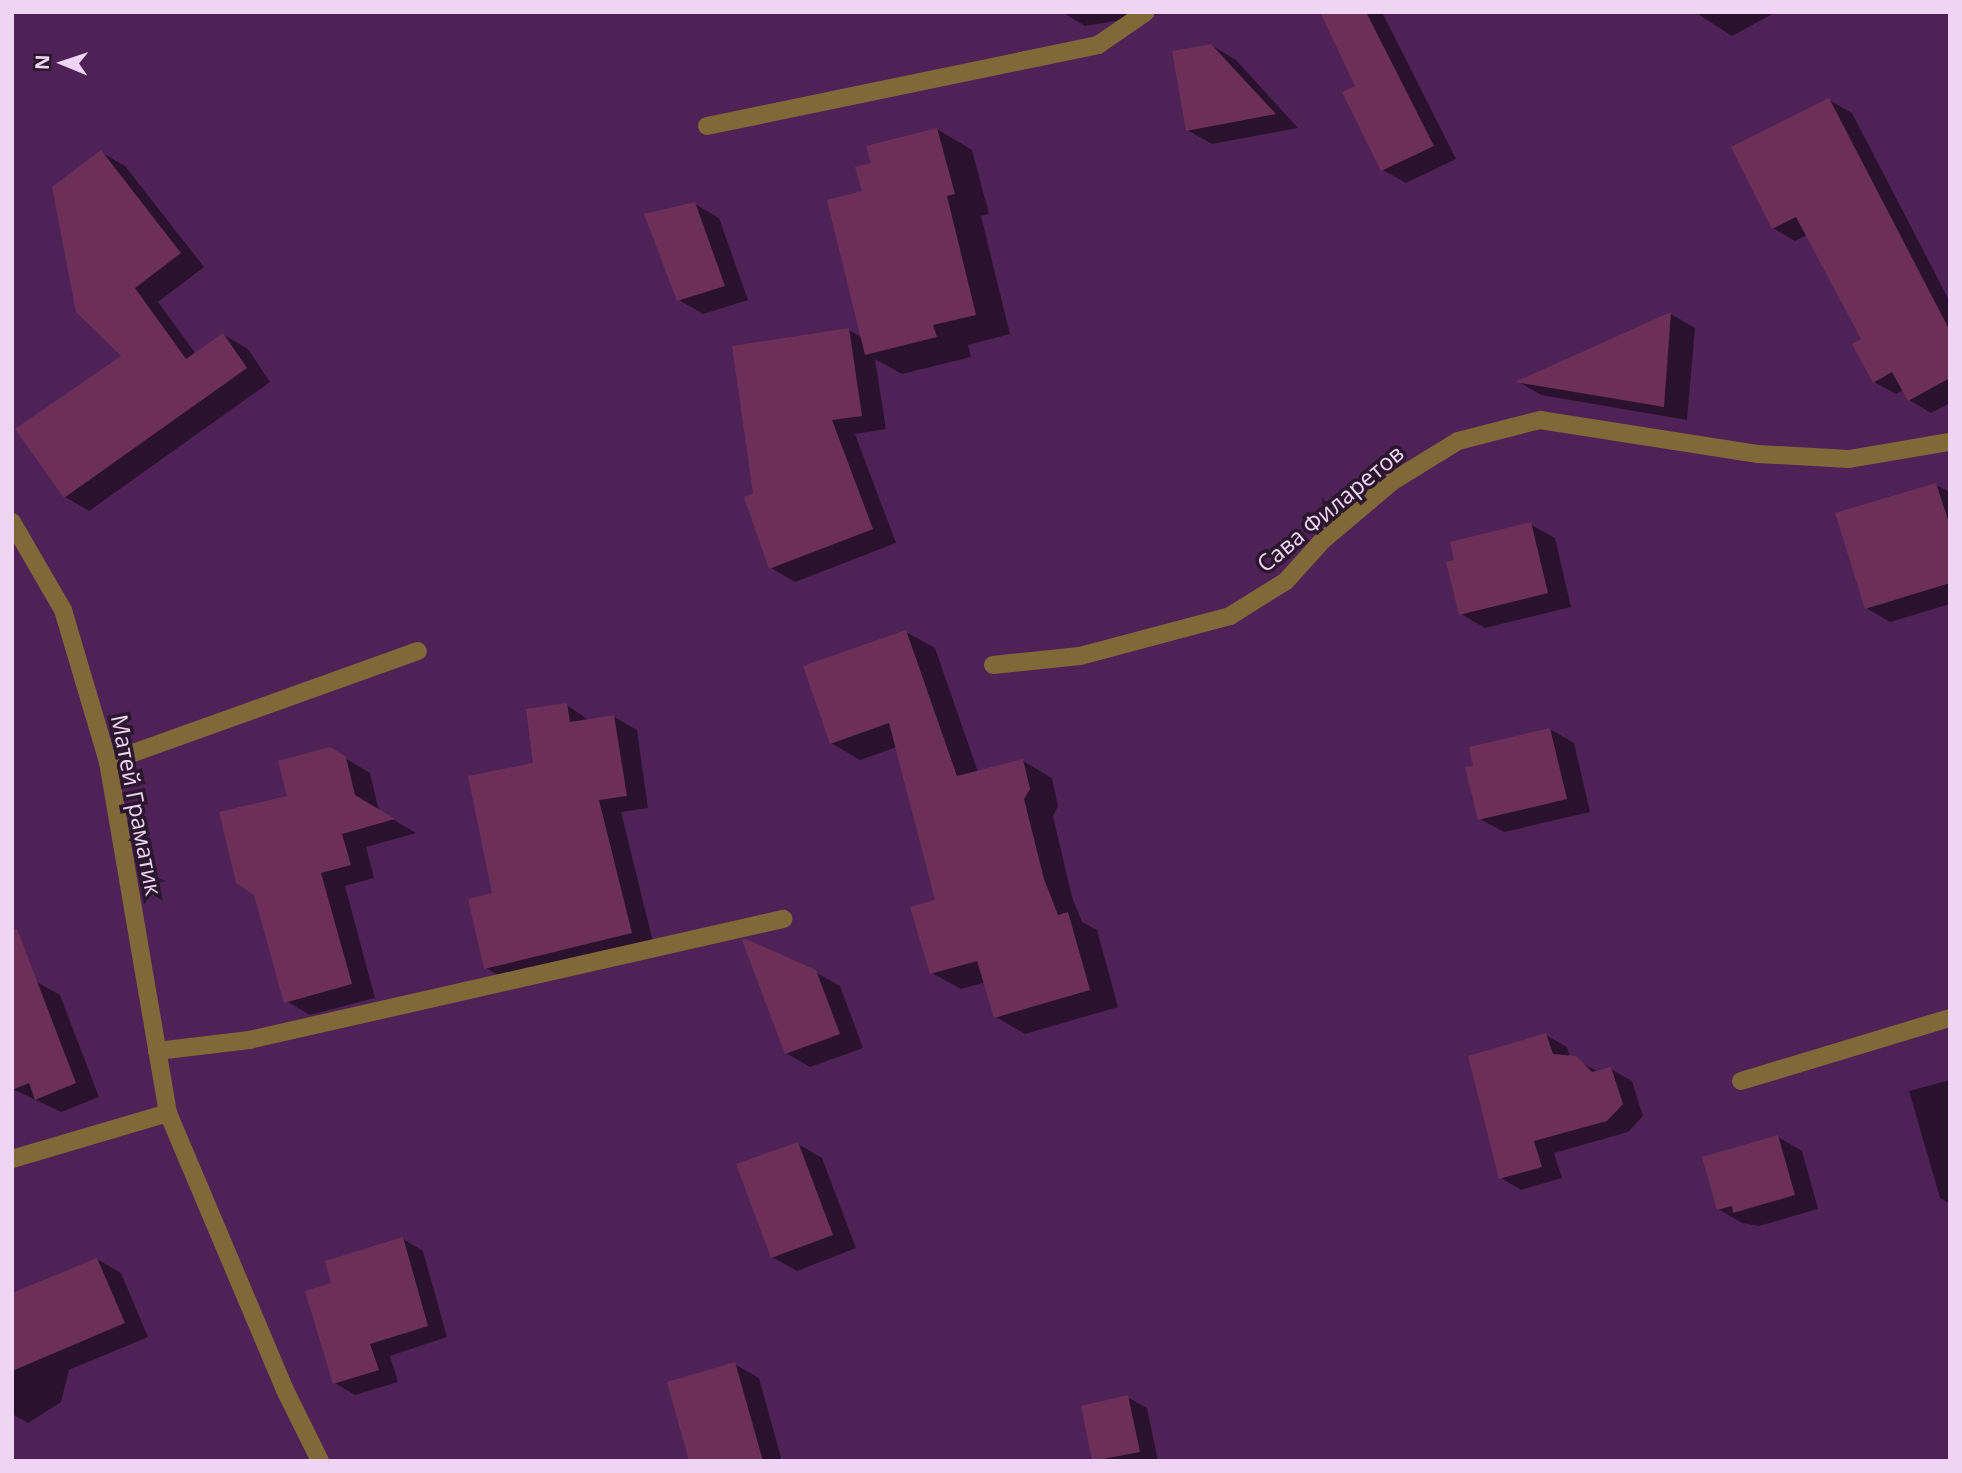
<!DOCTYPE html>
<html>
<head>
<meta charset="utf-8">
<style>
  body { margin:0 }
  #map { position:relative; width:1962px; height:1473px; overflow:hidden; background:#4f2257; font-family:"Open Sans",sans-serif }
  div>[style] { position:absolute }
  .shadow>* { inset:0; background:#0007 }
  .building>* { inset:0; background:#6c2f58 }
  .service>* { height:18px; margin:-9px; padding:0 9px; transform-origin:9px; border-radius:9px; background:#816838 }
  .minor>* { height:18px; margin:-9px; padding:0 9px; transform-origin:9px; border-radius:9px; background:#816838 }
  span { translate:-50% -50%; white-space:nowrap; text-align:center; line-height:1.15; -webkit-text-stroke:7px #2a162d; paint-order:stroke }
  .street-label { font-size:23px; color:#efd4f3 }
  .frame { position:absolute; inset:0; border:14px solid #efd4f3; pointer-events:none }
  .north { position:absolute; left:28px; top:28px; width:70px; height:70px; -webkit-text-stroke:5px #2a162d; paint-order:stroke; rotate:272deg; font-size:19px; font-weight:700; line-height:28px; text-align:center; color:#efd4f3 }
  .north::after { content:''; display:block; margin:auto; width:24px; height:32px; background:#efd4f3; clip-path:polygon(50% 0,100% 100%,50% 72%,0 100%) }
</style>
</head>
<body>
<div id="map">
  <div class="shadow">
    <div style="clip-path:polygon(1062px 12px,1166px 12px,1166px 13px,1085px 26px)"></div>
    <div style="clip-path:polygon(1322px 12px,1382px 12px,1456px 159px,1406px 183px,1383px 170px,1358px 86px)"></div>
    <div style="clip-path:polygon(1695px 12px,1776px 12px,1732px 36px)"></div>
    <div style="clip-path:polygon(1211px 45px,1236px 60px,1298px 128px,1212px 144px,1187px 130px)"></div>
    <div style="clip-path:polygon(1829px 100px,1852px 113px,1950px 302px,1950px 403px,1931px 413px,1909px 400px,1904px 390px,1896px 394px,1874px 382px,1864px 339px,1807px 235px,1795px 241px,1773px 228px)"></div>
    <div style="clip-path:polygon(937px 129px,972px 150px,989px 214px,981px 216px,1010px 334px,968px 345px,971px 357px,902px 374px,875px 359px,886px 429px,855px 434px,896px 543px,795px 582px,771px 568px,755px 494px,849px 330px,863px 338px,864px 192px,873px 164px)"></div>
    <div style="clip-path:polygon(101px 152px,125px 166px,204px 267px,158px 302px,196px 354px,224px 335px,248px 349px,270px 382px,89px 511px,65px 497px,123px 356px)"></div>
    <div style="clip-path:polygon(695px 204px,719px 218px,748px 300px,703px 314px,679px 300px)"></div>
    <div style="clip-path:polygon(1671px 314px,1695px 328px,1687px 420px,1541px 395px,1519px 382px)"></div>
    <div style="clip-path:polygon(1936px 485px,1950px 492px,1950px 604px,1890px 622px,1866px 608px)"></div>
    <div style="clip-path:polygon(1530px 524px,1555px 538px,1571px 607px,1485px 628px,1461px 614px)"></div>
    <div style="clip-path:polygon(906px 632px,935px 648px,978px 772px,1023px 761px,1052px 778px,1058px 806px,1053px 816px,1072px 897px,1082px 922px,1097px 930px,1118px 1007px,1025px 1034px,996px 1017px,986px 982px,961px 989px,932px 973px,937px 901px,897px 747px,860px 760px,831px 743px)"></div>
    <div style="clip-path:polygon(567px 705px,590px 721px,614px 717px,637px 730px,648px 808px,621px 812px,654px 946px,508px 981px,486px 968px,494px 894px,535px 764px)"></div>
    <div style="clip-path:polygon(1550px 729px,1574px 743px,1590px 812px,1504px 832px,1480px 819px,1475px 767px)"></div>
    <div style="clip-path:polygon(330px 749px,370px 773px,379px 811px,416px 833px,366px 847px,374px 878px,345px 886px,375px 998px,310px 1015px,286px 1001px,289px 797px)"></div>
    <div style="clip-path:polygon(815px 972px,840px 986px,863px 1048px,810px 1067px,786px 1053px)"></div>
    <div style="clip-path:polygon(35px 981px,60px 995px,99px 1097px,61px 1112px,13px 1089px)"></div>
    <div style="clip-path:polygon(1546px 1035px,1567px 1047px,1570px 1057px,1599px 1072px,1611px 1069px,1632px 1081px,1643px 1116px,1628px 1132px,1554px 1153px,1562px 1178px,1521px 1190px,1501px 1178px)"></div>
    <div style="clip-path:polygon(1950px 1080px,1950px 1204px,1940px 1198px,1909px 1091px)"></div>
    <div style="clip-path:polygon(1778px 1137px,1802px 1151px,1818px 1209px,1759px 1226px,1742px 1223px,1718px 1209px)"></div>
    <div style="clip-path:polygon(798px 1144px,822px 1158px,856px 1248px,797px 1271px,772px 1257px)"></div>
    <div style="clip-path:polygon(403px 1239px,423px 1251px,447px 1337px,390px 1356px,398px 1382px,355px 1395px,335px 1383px,333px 1284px)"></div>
    <div style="clip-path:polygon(97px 1259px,121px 1273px,148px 1337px,69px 1370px,61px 1402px,28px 1423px,12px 1414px,12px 1295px)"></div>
    <div style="clip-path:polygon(734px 1364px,759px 1378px,782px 1461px,691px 1461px)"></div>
    <div style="clip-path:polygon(1127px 1397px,1147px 1408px,1158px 1461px,1094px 1461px,1083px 1407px)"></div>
  </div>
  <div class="building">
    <div style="clip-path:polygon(1320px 12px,1366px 12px,1434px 146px,1381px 171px,1342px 92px,1355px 86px)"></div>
    <div style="clip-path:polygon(1211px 44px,1276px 114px,1186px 131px,1172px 51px)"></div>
    <div style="clip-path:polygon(1829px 98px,1950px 331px,1950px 378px,1908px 401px,1892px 372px,1873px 383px,1852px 344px,1861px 339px,1796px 217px,1772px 229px,1731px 147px)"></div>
    <div style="clip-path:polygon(937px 128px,955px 194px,947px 196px,976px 315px,933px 325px,937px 337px,865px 355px,827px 200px,862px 191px,855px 167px,871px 163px,866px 146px)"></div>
    <div style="clip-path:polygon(101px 150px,181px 253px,135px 288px,186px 359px,223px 333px,247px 368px,64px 498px,15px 429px,121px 356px,76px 312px,52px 187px)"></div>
    <div style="clip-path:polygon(695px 202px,725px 286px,677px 301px,644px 214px)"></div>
    <div style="clip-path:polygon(1671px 312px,1664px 407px,1515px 382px)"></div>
    <div style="clip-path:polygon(849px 328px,862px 416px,832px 420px,873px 529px,769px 569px,744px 497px,753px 493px,732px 346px)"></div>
    <div style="clip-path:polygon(1936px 483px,1950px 526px,1950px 583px,1865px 609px,1835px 513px)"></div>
    <div style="clip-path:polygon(1531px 522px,1548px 593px,1459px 615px,1446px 562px,1454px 560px,1450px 542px)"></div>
    <div style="clip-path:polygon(906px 630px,957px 776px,1023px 759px,1030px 789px,1024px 799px,1044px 879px,1058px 915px,1068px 912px,1090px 990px,994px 1018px,977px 961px,930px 974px,910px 907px,935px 900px,889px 723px,830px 744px,803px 666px)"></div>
    <div style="clip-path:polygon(567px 703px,570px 722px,614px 715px,627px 796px,599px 800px,632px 933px,484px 969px,468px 899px,492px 893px,468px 776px,533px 763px,526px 709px)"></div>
    <div style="clip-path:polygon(1550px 728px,1567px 799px,1478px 820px,1465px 767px,1473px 766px,1469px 747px)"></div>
    <div style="clip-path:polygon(330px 747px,346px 757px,355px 795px,395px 819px,342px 834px,351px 865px,321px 873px,352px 984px,284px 1003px,254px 895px,236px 883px,219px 812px,287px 796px,278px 761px)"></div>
    <div style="clip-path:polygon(17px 929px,76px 1083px,35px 1100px,29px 1083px,12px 1090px,12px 930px)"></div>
    <div style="clip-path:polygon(746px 939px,816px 970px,840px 1034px,785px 1054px,742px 940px)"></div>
    <div style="clip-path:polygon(1546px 1033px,1553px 1054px,1576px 1056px,1592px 1072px,1611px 1067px,1623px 1104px,1607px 1121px,1534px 1141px,1542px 1167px,1499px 1179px,1468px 1056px)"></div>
    <div style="clip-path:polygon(1778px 1135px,1795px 1195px,1733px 1213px,1732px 1206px,1717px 1210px,1702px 1157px)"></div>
    <div style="clip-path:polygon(798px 1142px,833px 1235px,771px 1258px,736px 1164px)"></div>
    <div style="clip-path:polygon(403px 1237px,428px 1326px,370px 1344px,379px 1370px,333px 1384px,305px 1291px,331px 1283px,325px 1261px)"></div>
    <div style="clip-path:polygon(97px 1258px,125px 1323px,12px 1371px,12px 1293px)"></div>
    <div style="clip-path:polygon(735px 1362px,763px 1461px,689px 1461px,667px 1382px)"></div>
    <div style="clip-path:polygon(1128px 1395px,1140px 1452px,1092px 1461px,1081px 1406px)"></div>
  </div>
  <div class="service">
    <div style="left:108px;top:762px;width:329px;rotate:-19.7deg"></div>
    <div style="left:1741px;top:1081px;width:218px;rotate:-16.8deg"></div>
  </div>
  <div class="minor">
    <div style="left:707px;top:126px;width:399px;rotate:-11.7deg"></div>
    <div style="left:1098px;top:45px;width:58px;rotate:-34.5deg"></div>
    <div style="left:12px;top:522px;width:102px;rotate:59.9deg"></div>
    <div style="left:63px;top:610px;width:159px;rotate:73.5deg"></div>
    <div style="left:108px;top:762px;width:356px;rotate:80.3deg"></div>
    <div style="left:168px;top:1113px;width:298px;rotate:67.1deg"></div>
    <div style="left:284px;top:1388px;width:81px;rotate:63.7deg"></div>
    <div style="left:993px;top:665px;width:87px;rotate:-5.9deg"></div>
    <div style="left:1080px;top:656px;width:155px;rotate:-14.9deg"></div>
    <div style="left:1230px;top:616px;width:66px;rotate:-32deg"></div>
    <div style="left:1286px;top:581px;width:54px;rotate:-48deg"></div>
    <div style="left:1322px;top:541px;width:93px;rotate:-40.2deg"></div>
    <div style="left:1393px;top:481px;width:76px;rotate:-31.6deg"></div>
    <div style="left:1458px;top:441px;width:85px;rotate:-14.4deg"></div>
    <div style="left:1540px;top:420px;width:221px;rotate:8.9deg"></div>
    <div style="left:1758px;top:454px;width:91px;rotate:3.1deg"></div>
    <div style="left:1849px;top:459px;width:102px;rotate:-9.6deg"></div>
    <div style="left:157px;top:1051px;width:93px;rotate:-6.8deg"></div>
    <div style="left:249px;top:1040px;width:548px;rotate:-12.77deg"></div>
    <div style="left:12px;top:1159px;width:163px;rotate:-16.4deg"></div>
  </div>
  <div class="street-label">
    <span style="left:1330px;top:508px;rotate:-40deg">Сава Филаретов</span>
    <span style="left:137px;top:805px;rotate:79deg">Матей Граматик</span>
  </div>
  <div class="frame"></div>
  <div class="north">N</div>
</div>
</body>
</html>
